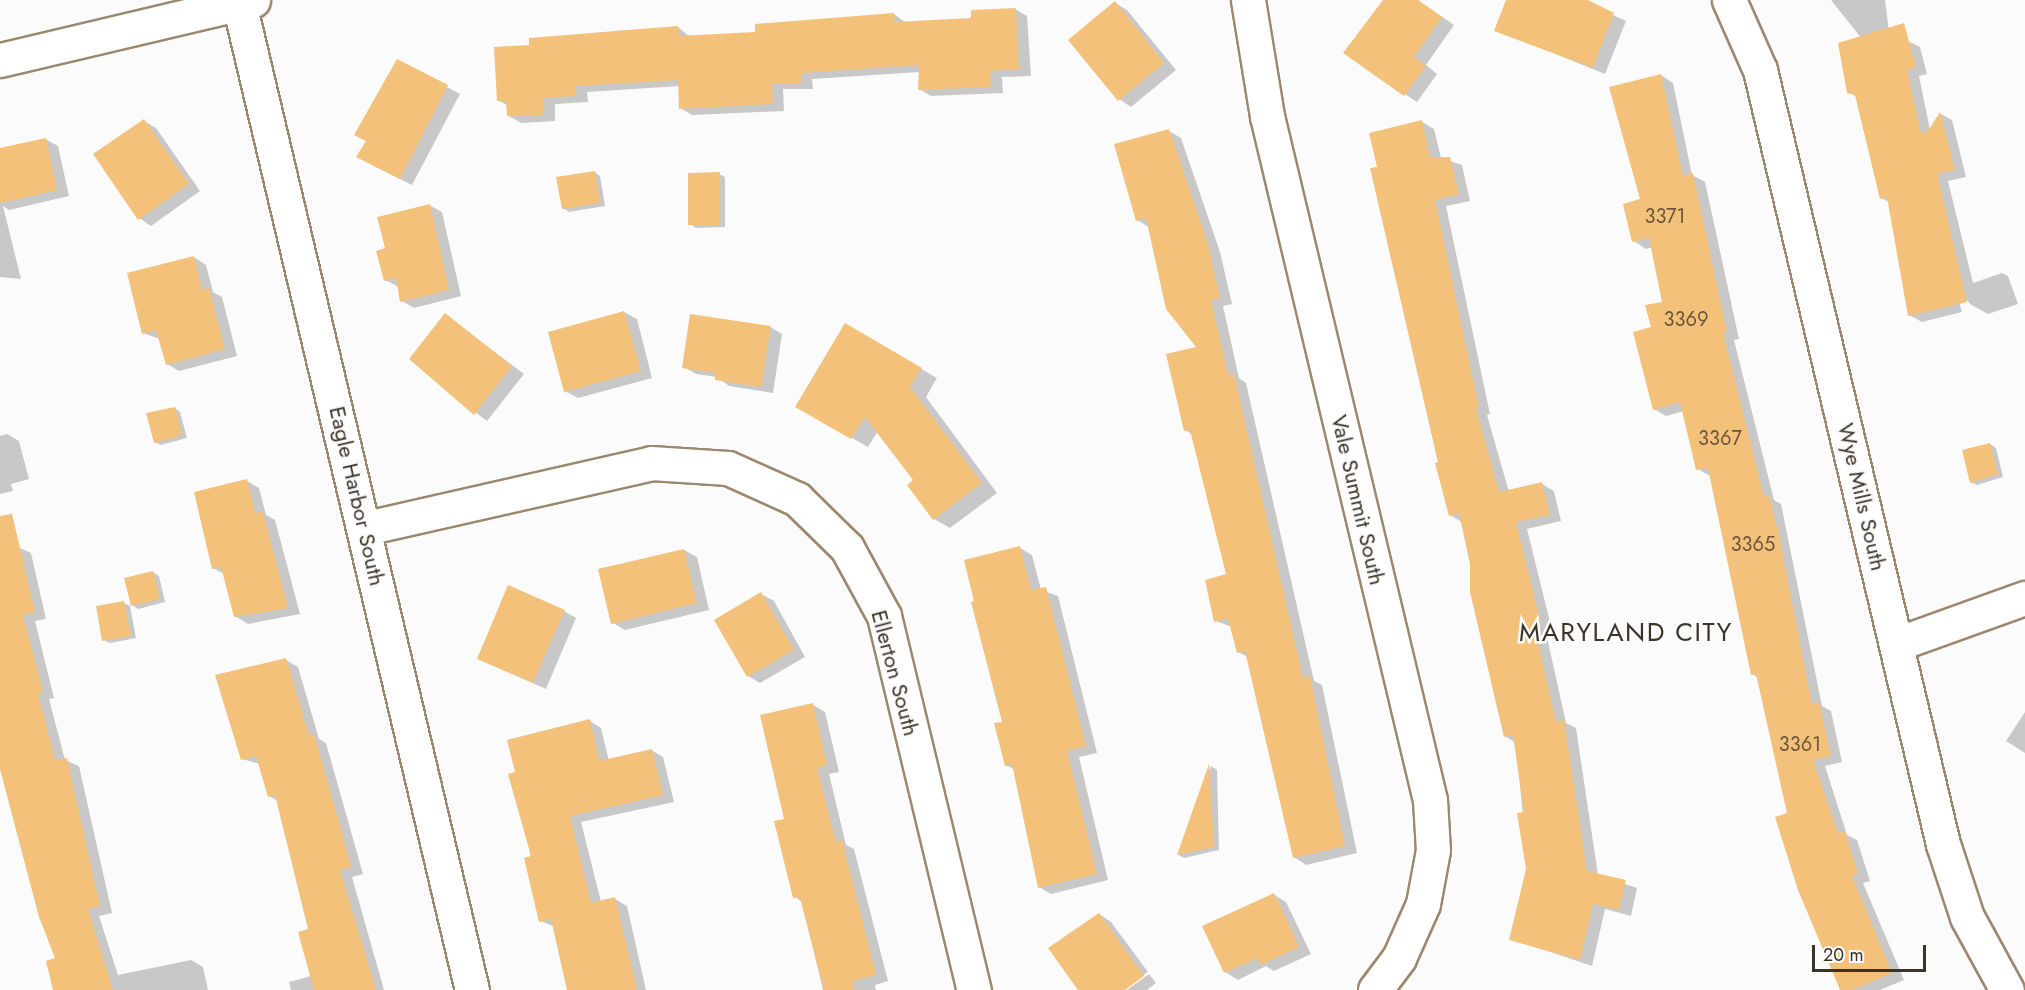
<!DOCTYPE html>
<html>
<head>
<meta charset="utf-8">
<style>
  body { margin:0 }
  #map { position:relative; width:2025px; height:990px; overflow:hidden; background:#fbfbfb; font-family:Jost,sans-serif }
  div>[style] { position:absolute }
  .shadow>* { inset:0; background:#0003 }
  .building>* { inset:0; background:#f4c17a }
  .roads { filter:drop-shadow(2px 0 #9c886e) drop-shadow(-2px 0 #9c886e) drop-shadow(0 2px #9c886e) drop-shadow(0 -2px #9c886e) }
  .street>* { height:33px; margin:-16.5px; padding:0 16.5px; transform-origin:16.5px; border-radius:16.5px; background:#fff }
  span { translate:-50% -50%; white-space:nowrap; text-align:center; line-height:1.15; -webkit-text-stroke:5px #fbfbfb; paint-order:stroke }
  .number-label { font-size:20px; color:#6a563c }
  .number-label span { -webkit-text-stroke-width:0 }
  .street-label { font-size:22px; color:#3c3328 }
  .quarter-label { font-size:26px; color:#3c3328; letter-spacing:1.5px }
  .scale { position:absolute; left:1812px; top:945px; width:114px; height:27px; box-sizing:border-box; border:3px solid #3c3328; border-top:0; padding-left:8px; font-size:18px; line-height:21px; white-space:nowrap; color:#3c3328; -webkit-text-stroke:4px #fbfbfb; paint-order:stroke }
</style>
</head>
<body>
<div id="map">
  <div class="shadow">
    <div style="clip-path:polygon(1384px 0,1418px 0,1454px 25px,1426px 65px,1437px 74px,1417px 102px,1405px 94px)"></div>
    <div style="clip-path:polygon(1508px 0,1580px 0,1626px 21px,1605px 74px,1496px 30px)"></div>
    <div style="clip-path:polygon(1831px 0,1885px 0,1889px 32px,1920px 47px,1927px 74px,1919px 76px,1930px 130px,1941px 114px,1952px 120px,1966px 177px,1948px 181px,1973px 283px,2002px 273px,2008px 276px,2018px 304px,1988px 314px,1970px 304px,1953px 283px,1962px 312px,1922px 322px,1909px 315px,1889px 202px,1881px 198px,1857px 97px,1849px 92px,1862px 39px)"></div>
    <div style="clip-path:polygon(1115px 3px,1127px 10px,1176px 70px,1131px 107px,1119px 99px)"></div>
    <div style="clip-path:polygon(1015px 9px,1027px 16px,1031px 76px,1002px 77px,1003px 93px,931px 96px,919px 89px,920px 72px,812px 79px,813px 89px,783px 89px,784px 111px,692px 115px,680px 108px,680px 86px,587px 92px,588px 102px,555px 104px,555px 121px,521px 123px,509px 116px,508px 106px,498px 100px,531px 46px,615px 35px,615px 31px,678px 27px,690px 37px,756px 33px,894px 14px,906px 23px,973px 19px)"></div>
    <div style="clip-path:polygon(398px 61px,460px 94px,412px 185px,370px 164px,367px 141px)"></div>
    <div style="clip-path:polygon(1661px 75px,1673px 83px,1692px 175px,1705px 182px,1739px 339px,1734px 340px,1774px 500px,1781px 504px,1822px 706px,1831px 711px,1842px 762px,1825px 766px,1847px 835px,1857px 840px,1870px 881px,1863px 883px,1904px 980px,1880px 990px,1842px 990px,1789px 814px,1758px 678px,1752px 674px,1710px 476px,1698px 469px,1684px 411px,1666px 416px,1654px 409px,1652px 328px,1663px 303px,1652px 247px,1646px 249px,1634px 241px)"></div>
    <div style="clip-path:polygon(144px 121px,156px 128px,200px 191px,151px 226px,139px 218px)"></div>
    <div style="clip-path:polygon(1422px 122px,1434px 129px,1441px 158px,1462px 165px,1470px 201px,1446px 206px,1490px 414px,1487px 415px,1509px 492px,1542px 484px,1554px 491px,1561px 521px,1527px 529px,1551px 626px,1545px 628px,1566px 723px,1576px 728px,1598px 875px,1637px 888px,1631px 916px,1605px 909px,1592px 966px,1511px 939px,1528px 869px,1516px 743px,1505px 736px,1462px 522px,1450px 515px,1372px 169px,1379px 168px)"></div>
    <div style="clip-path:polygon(1169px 131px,1181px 138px,1220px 252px,1232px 304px,1223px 306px,1239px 378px,1246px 383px,1314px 681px,1322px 685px,1357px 853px,1306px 865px,1294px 857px,1248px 657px,1238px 652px,1232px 627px,1216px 621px,1228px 576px,1193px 435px,1185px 430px,1199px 348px,1149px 227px,1137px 220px)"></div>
    <div style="clip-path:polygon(45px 139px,58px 146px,69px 196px,9px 210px,3px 206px,21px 279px,0 277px,0 150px)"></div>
    <div style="clip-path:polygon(594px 172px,600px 176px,605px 206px,569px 212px,563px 208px)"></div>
    <div style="clip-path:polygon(719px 174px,725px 177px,725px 227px,696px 228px,690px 224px)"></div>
    <div style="clip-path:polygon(429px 205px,442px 212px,461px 296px,414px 308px,402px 301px,399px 287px,385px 280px,387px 249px)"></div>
    <div style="clip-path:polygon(194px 257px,206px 265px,213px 292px,222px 297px,237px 356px,179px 371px,167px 364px,160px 339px,143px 333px)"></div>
    <div style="clip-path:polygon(624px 312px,637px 319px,652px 378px,578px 398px,565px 391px)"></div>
    <div style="clip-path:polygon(446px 315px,524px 374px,487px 421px,443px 388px)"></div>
    <div style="clip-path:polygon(845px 325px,937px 378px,926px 397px,997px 493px,950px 528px,934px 519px,915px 481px,878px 431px,868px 447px,797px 407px)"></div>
    <div style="clip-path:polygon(770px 327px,782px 334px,773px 393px,729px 386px,717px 377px,696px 374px,684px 367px)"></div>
    <div style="clip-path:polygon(175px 408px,180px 412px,187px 438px,161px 445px,155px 442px)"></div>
    <div style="clip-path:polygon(7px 434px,19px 441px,29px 479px,11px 484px,13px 491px,0 494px,0 436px)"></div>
    <div style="clip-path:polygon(1990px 444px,1996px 448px,2003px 477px,1977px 485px,1971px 482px)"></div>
    <div style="clip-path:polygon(247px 481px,259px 488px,266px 515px,275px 520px,300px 614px,248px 624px,235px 616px,224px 574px,213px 568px)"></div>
    <div style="clip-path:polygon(0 539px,31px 553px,46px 619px,35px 621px,54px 698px,49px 699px,65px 760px,79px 766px,112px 913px,99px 916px,118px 975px,191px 960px,203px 967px,208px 990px,54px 990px,57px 960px,0 763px)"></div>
    <div style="clip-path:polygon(1020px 548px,1032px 555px,1041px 590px,1058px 596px,1097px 753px,1079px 757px,1108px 880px,1051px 894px,1039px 887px,1015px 770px,1006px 765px,1004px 723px,976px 601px)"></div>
    <div style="clip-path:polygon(684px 550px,697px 557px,709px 610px,625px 630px,613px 623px)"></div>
    <div style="clip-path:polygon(153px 572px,159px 576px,165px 602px,138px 609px,132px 605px)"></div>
    <div style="clip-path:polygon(761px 594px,774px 601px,805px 657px,760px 683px,748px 676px)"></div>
    <div style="clip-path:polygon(124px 603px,130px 606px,136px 638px,110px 643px,104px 640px)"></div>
    <div style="clip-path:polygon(564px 611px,576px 618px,546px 689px,479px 659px)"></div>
    <div style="clip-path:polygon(286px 660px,298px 667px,319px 739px,326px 743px,363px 874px,352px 877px,384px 990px,291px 990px,289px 982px,311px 976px,310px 930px,278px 801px,269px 796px,260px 764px,242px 759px)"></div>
    <div style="clip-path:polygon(813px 705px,825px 712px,839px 772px,829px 774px,846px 845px,854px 849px,888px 981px,875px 985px,876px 990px,823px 990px,802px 902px,795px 897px,786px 820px)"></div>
    <div style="clip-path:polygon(2025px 712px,2025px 753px,2006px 741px)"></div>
    <div style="clip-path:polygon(590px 721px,601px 728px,609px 761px,651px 750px,663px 757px,674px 802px,581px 822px,601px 902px,615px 899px,627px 906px,646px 990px,569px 990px,555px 927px,541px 921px,517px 774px)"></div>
    <div style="clip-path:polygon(1211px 766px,1217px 770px,1219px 850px,1184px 858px,1179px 855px)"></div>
    <div style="clip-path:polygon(1273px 894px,1286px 902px,1311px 954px,1274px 971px,1266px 966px,1238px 980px,1225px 972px,1204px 927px)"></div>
    <div style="clip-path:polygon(1099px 914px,1111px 922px,1148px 972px,1122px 990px,1080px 990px)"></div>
    <div style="clip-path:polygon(1149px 974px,1156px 983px,1147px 990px,1127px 990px)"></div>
  </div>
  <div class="building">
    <div style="clip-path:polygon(1383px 0,1418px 0,1442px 17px,1414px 57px,1426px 66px,1404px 96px,1343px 53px)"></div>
    <div style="clip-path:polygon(1506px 0,1588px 0,1614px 13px,1593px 68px,1494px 31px)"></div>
    <div style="clip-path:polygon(1115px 1px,1164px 63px,1118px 101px,1068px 40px)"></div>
    <div style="clip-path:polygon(1016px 8px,1019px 69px,990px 71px,991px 87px,918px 90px,919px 65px,801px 73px,801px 83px,772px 83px,773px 104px,679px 109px,678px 80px,576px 86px,576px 96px,543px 98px,543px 115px,507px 116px,506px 101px,497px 101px,494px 47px,529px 45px,529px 38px,678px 26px,679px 36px,755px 32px,755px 24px,894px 13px,895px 22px,971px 18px,971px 10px)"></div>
    <div style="clip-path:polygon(1904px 23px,1916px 67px,1907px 70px,1921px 133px,1928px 131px,1940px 112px,1955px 170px,1937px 174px,1967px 302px,1908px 316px,1887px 197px,1880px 199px,1855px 95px,1847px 93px,1838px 43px)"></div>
    <div style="clip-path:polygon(397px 59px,448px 85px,400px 179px,356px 157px,366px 141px,354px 135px)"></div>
    <div style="clip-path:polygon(1661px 74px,1683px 176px,1693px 173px,1727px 332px,1723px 333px,1764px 497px,1769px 496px,1778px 531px,1812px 704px,1819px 702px,1831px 756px,1813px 760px,1838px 833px,1845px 832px,1858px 874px,1852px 876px,1892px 973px,1852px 990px,1840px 990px,1798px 890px,1775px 817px,1787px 813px,1756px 674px,1751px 675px,1708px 468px,1696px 470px,1680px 402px,1653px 410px,1633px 332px,1651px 327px,1645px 305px,1662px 302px,1649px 238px,1632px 242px,1623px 204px,1640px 199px,1609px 87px)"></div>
    <div style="clip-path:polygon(144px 119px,189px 184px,138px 220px,93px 154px)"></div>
    <div style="clip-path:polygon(1422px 120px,1430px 157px,1450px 157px,1459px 194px,1435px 200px,1479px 408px,1476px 409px,1499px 492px,1542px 482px,1550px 515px,1516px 522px,1540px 620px,1533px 621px,1556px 722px,1564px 720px,1587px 871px,1626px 880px,1619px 910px,1593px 904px,1580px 960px,1509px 940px,1526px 869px,1517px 813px,1524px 812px,1513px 735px,1504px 737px,1470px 592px,1470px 564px,1459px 513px,1449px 516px,1435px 463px,1438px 462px,1370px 168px,1377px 167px,1369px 133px)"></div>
    <div style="clip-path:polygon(1169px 129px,1208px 244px,1220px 298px,1211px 300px,1228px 375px,1234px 374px,1303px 678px,1310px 676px,1345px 846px,1293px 858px,1245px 651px,1237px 653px,1228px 619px,1214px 622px,1205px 580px,1226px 574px,1190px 430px,1184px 431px,1166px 354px,1196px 347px,1166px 309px,1146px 218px,1136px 221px,1114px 144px)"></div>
    <div style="clip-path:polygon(46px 138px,57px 190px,0 203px,0 148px)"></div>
    <div style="clip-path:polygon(595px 171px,600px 203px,562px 209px,556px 177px)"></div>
    <div style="clip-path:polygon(720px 172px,720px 225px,688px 225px,688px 173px)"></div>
    <div style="clip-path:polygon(430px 204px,449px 290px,400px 302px,396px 278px,384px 281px,376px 251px,385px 248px,377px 217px)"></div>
    <div style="clip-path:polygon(194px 256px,202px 290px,209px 288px,225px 349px,166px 365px,156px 330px,142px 334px,127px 273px)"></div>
    <div style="clip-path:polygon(624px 311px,641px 371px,564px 392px,548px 332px)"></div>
    <div style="clip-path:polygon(445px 313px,512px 366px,474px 415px,409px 359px)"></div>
    <div style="clip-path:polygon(690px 314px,771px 326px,761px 387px,715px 380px,716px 373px,682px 368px)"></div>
    <div style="clip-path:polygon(845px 323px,922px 368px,910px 387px,982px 483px,933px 520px,907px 485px,913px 480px,865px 417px,851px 439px,795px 407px)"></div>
    <div style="clip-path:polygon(175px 407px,182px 435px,154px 443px,146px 413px)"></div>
    <div style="clip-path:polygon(1990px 443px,1998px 474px,1970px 483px,1962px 450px)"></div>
    <div style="clip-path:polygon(247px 479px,255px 513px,263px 512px,288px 608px,234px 617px,221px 567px,212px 569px,194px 492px)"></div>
    <div style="clip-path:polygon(12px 514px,35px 612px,23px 615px,43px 692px,38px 693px,55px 760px,67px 758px,100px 906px,88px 909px,113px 990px,53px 990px,46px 961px,55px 958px,39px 917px,0 769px,0 516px)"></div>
    <div style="clip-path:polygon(1020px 546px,1031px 590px,1046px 587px,1082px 730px,1086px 746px,1067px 751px,1097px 874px,1038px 888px,1012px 764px,1005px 766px,994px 723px,1002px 722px,971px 602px,974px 601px,964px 560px)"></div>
    <div style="clip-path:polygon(684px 549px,697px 603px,611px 624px,598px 569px)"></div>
    <div style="clip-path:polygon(153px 571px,160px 599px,131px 606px,124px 578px)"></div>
    <div style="clip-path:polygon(508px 585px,565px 610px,533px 683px,477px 659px)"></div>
    <div style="clip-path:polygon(761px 592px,794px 650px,747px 677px,714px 620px)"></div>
    <div style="clip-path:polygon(124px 601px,131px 636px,102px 641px,96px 606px)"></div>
    <div style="clip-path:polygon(286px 658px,309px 736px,314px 734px,345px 844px,351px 867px,340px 870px,376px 990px,314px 990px,298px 932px,308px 929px,275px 795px,268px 797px,256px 756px,241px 760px,215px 675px)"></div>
    <div style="clip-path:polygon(813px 703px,827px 765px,817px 768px,836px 842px,842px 840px,876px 975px,852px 981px,854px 990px,824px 990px,800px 898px,793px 898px,774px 821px,784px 819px,760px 715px)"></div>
    <div style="clip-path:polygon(590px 719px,599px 761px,652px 749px,663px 795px,570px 816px,591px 903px,615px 897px,637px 990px,567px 990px,551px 919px,539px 922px,524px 858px,531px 856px,508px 774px,515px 772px,507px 740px)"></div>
    <div style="clip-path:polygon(1209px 764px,1214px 847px,1177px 855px)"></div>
    <div style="clip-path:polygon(1274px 893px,1299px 947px,1260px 965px,1257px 958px,1224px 973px,1202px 926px)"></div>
    <div style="clip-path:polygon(1099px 913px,1144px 976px,1125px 990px,1078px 990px,1048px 948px)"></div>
  </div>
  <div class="roads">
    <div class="street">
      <div style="left:1248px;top:0;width:118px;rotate:80.7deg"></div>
      <div style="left:1267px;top:116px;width:703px;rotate:76.6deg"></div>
      <div style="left:1430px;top:800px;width:50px;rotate:86.6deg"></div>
      <div style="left:1433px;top:850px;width:55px;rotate:100.5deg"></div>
      <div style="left:1423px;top:904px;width:59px;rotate:114deg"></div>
      <div style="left:1399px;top:958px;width:40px;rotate:127deg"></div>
      <div style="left:1729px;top:0;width:77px;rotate:66.1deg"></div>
      <div style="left:1760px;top:70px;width:795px;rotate:76.7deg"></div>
      <div style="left:1943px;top:844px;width:77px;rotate:71.8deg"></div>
      <div style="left:1967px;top:917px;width:83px;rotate:61.3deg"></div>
      <div style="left:239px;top:3px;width:1014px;rotate:76.72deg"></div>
      <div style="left:0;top:60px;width:260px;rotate:-13.3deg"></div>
      <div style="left:366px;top:528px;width:292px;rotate:-12.8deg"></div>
      <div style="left:651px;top:463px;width:77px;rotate:3.7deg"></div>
      <div style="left:728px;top:468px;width:76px;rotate:24.2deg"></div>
      <div style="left:797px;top:499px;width:70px;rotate:44.4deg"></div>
      <div style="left:847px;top:548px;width:77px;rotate:61.4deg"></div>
      <div style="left:884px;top:616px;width:385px;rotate:76.5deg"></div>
      <div style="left:1897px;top:644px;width:136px;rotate:-19.8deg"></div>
    </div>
  </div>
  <div class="number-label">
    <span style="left:1665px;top:216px">3371</span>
    <span style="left:1686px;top:319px">3369</span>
    <span style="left:1720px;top:438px">3367</span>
    <span style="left:1753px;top:544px">3365</span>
    <span style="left:1800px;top:744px">3361</span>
  </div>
  <div class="street-label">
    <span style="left:357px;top:496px;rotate:77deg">Eagle Harbor South</span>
    <span style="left:1862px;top:497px;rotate:77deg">Wye Mills South</span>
    <span style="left:1358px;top:500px;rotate:77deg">Vale Summit South</span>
    <span style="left:895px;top:673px;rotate:75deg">Ellerton South</span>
  </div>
  <div class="quarter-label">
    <span style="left:1626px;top:633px">MARYLAND CITY</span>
  </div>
  <div class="scale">20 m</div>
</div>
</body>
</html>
